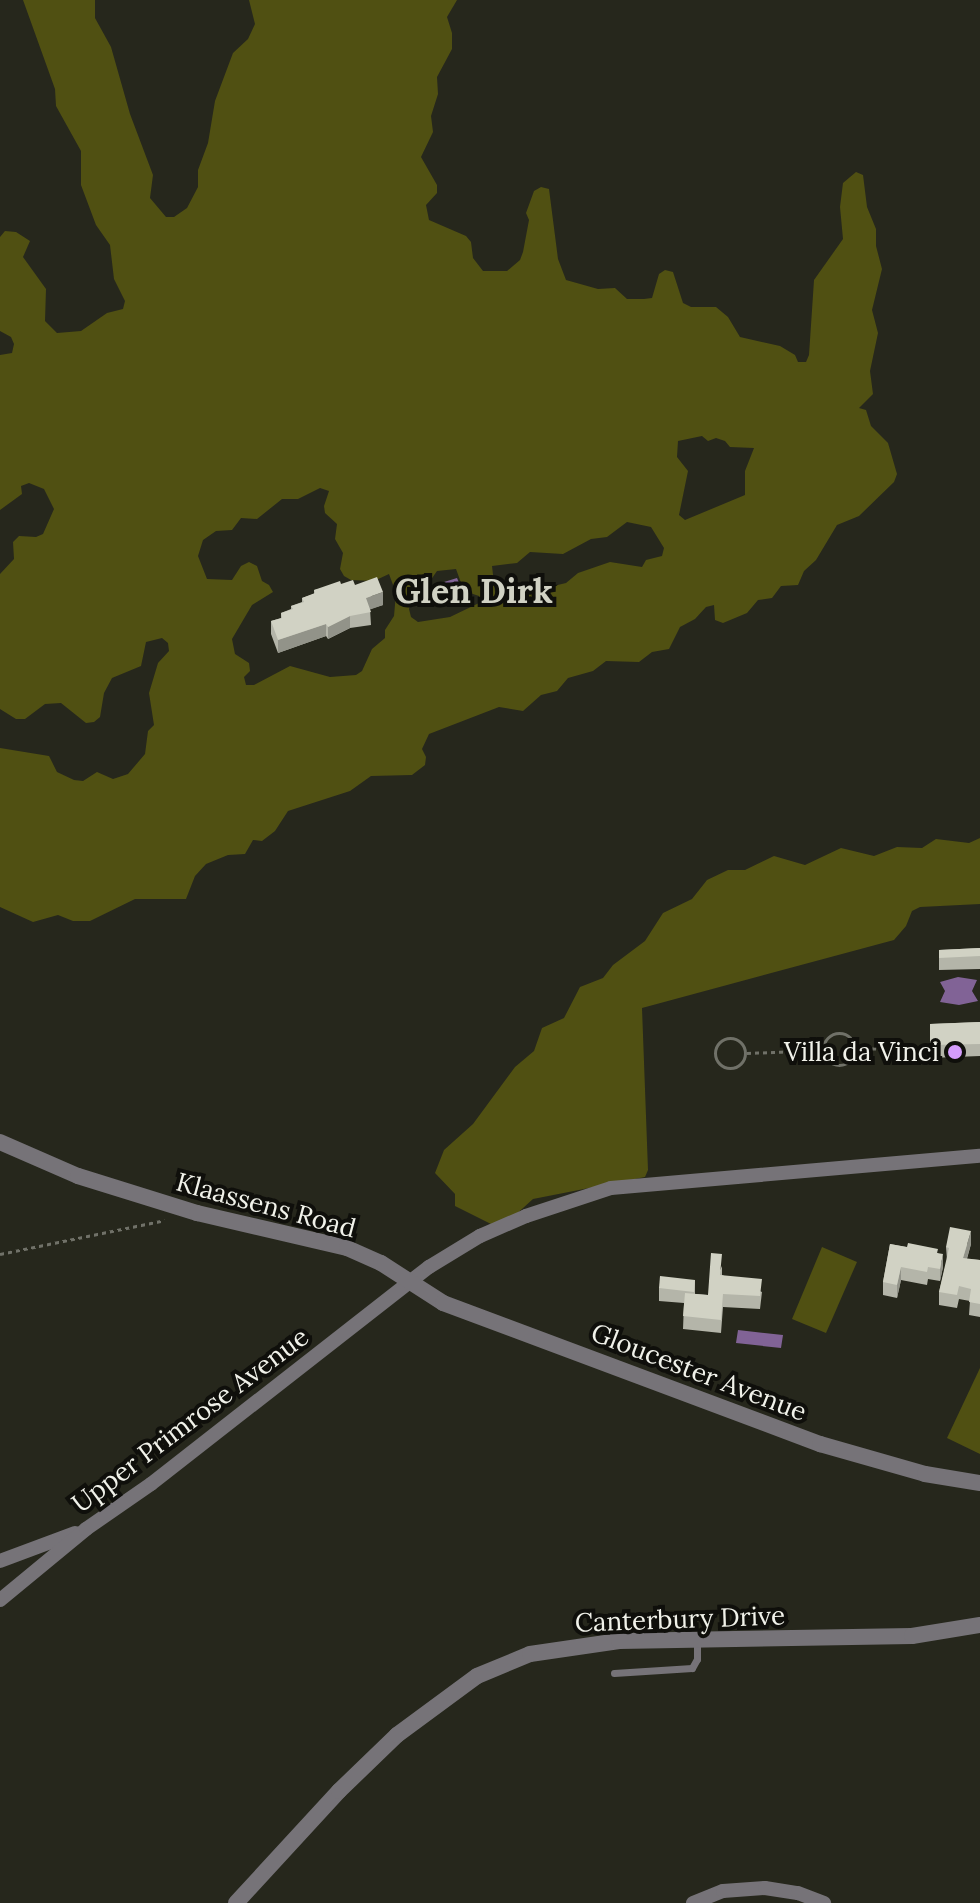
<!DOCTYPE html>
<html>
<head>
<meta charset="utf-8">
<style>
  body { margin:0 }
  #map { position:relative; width:980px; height:1903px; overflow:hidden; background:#26271c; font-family:Lora,serif }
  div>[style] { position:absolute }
  .green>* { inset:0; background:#505012 }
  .water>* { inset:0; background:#816396 }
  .path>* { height:3px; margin-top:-1.5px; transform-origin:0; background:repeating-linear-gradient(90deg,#707168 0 4px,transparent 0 8px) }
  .path>.ring { margin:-1.5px; padding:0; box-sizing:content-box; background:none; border:3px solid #707168; border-radius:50% }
  .service>* { height:7px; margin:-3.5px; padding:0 3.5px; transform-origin:3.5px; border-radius:3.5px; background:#767378 }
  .minor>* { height:14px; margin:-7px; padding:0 7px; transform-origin:7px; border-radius:7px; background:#767378 }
  .tertiary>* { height:16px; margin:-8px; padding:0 8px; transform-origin:8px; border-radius:8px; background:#767378 }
  .wall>* { inset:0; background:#b4b5a9 }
  .shaded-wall>* { inset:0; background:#929389 }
  .building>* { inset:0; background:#d1d2c4 }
  .dots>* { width:22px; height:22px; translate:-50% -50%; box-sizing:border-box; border:4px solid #0f0f0b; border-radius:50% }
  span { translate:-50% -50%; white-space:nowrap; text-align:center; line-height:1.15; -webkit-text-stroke:8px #0f0f0b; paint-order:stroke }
  .poi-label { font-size:26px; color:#f1f2ea }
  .right { translate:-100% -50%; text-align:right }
  .street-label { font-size:26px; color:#f1f2ea }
  .district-label { font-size:34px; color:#d1d2c4; font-weight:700 }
</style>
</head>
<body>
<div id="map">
  <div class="green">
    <div style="clip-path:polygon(evenodd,23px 0,95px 0,95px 18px,111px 47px,130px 114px,153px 175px,150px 198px,166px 217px,174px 217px,187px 208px,198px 187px,198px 170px,208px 143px,215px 101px,233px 53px,248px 39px,255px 24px,249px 0,457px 0,447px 17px,452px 33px,452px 49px,437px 77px,438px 94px,431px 116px,433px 132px,421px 157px,437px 185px,437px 193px,426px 205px,429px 220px,466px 236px,471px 242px,473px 258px,483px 271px,507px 271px,520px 260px,523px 252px,529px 220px,526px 213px,534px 191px,541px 187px,549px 189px,558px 259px,566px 280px,598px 289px,615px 288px,627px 299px,644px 299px,652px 298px,659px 274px,665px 270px,673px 272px,683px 303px,691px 307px,716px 307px,728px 317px,740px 337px,780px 346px,795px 355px,798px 362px,806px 362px,809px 355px,814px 280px,843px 239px,840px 207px,843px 183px,856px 172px,863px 175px,867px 207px,876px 229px,876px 246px,882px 269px,872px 310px,878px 333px,870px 371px,873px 394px,859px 408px,866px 410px,871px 426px,888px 443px,897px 474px,894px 482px,859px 516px,837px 525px,816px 560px,804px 571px,798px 585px,781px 586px,772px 598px,758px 600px,747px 613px,723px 623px,715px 620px,714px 605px,706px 607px,695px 619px,680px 627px,669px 649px,652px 652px,639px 662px,606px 661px,593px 671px,568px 678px,557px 691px,541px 695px,523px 711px,499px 707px,429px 734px,422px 749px,426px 757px,425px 765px,412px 775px,371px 776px,350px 791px,288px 811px,275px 831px,262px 841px,253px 840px,245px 854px,228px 855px,206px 864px,195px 876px,186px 899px,135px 899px,90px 921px,73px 921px,58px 915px,33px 922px,0 907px,0 748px,49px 756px,57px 772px,74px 780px,83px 781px,97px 772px,113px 779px,128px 774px,145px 754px,148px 731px,154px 725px,149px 693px,158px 663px,169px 651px,168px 643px,162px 638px,146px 642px,141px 666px,112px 678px,104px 693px,100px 717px,94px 722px,86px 723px,61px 703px,45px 704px,25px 719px,16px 719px,0 709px,0 574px,14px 559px,13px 542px,19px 536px,36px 537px,43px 534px,54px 509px,44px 489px,29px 483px,21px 486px,22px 494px,0 510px,0 355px,12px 353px,14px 344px,11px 337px,0 331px,0 237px,5px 231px,16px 232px,30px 241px,23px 257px,46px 289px,45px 321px,57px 333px,81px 331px,107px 313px,123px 309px,125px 301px,114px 279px,110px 245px,96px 225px,81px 185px,81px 151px,56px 106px,55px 89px,23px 0,702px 436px,708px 441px,716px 438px,725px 441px,730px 447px,754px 448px,745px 471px,745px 495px,685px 520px,679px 515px,688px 471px,677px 457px,678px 441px,702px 436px,23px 0,320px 488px,329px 491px,324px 506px,325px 513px,337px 524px,335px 539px,343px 553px,340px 569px,344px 576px,351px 580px,374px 581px,389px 574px,396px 593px,394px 616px,385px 630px,385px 638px,372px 649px,362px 671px,356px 675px,330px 677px,290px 666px,254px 685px,246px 685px,244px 677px,250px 671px,249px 663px,235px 654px,232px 639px,252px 605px,273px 592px,269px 585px,262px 581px,257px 566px,249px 562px,241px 566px,232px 580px,207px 579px,198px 556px,203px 540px,216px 531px,232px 530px,241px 518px,257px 519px,282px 499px,298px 499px,320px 488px,23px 0,627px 522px,651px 527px,664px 548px,662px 556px,646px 560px,642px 567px,610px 562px,578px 573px,566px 583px,496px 600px,492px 566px,517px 563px,530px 552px,563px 554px,591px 539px,607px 537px,627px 522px,23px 0,456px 569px,464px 591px,479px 596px,479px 603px,450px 617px,418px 622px,411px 617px,409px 609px,415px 592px,428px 584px,437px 571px,456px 569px)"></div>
    <div style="clip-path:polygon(980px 838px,980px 904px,920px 907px,912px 911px,906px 926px,894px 940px,642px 1008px,648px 1170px,645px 1177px,533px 1199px,512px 1218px,491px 1224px,455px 1206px,455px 1194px,435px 1173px,444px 1150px,473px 1124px,515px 1067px,534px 1051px,542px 1028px,564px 1018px,580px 987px,603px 978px,613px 965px,645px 941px,663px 913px,692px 899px,707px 880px,728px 870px,745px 870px,774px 856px,805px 865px,841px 848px,874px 856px,897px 847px,922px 848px,936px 839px,969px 843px)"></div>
    <div style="clip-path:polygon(822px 1247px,857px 1262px,826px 1333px,792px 1319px)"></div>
    <div style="clip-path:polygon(980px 1368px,980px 1454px,947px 1438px)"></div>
  </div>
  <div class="water">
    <div style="clip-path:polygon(457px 578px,462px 590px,436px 598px,431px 586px)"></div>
    <div style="clip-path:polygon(958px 977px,977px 980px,972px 991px,978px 1001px,959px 1005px,940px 1002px,945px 991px,940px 982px)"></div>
    <div style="clip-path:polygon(738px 1330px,783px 1335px,781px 1348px,736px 1343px)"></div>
  </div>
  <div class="path">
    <div class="ring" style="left:823px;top:1033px;width:29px;height:29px"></div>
    <div class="ring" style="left:715px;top:1038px;width:27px;height:27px"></div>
    <div style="left:856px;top:1049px;width:74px;rotate:-1.5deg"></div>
    <div style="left:747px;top:1053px;width:76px;rotate:-2.3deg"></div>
    <div style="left:0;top:1254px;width:168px;rotate:-11.6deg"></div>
  </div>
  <div class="service">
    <div style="left:614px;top:1673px;width:78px;rotate:-3.7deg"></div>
    <div style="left:692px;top:1668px;width:10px;rotate:-61deg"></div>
    <div style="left:697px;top:1659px;width:18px;rotate:-90deg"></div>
  </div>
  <div class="minor">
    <div style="left:0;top:1561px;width:80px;rotate:-20.5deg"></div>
    <div style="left:0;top:1600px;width:112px;rotate:-39.5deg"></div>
    <div style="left:86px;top:1529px;width:79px;rotate:-34.7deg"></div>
    <div style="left:151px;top:1484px;width:353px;rotate:-38deg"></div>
    <div style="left:429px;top:1267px;width:60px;rotate:-31.3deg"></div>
    <div style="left:480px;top:1236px;width:50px;rotate:-23.5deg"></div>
    <div style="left:526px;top:1216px;width:89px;rotate:-18.2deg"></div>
    <div style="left:611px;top:1188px;width:370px;rotate:-5deg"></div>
    <div style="left:693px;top:1903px;width:32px;rotate:-22deg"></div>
    <div style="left:723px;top:1891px;width:42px;rotate:-4.1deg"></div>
    <div style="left:765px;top:1888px;width:33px;rotate:9deg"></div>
    <div style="left:798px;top:1893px;width:28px;rotate:21deg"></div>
  </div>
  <div class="tertiary">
    <div style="left:0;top:1142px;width:85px;rotate:23.6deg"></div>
    <div style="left:78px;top:1176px;width:125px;rotate:17.3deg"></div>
    <div style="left:197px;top:1213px;width:154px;rotate:13.1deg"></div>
    <div style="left:347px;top:1248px;width:37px;rotate:24deg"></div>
    <div style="left:381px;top:1263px;width:74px;rotate:32.8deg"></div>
    <div style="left:443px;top:1303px;width:403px;rotate:20.5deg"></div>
    <div style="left:820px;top:1444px;width:109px;rotate:15.9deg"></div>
    <div style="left:925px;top:1474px;width:56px;rotate:9.3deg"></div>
    <div style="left:236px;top:1903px;width:152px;rotate:-47.4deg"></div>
    <div style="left:339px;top:1791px;width:81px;rotate:-44deg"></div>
    <div style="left:397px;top:1735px;width:99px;rotate:-36.4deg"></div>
    <div style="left:477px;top:1676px;width:57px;rotate:-22.5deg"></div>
    <div style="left:530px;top:1654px;width:90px;rotate:-8.3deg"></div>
    <div style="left:619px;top:1641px;width:293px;rotate:-1deg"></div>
    <div style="left:912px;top:1636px;width:69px;rotate:-9.2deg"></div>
  </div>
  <div class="wall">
    <div style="clip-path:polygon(341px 584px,355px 585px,383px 605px,370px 609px,371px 625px,350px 628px,328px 639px,326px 636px,278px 653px,271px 634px,271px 621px,281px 618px,281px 613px,291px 609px,291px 606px,302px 602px,302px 598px,314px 594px,314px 590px)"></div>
    <div style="clip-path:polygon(980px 948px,980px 969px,939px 970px,939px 950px)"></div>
    <div style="clip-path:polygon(980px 1022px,980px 1056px,930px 1058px,930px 1024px)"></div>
    <div style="clip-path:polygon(890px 1244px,938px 1253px,943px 1267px,940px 1281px,928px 1279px,927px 1285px,901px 1280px,897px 1298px,883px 1295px,883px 1282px)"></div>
    <div style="clip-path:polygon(971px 1244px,967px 1259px,980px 1260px,980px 1317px,969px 1315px,970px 1301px,959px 1299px,957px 1308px,939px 1305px,939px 1292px,947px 1260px,946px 1247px)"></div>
    <div style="clip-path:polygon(722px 1266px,722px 1275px,762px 1292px,760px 1309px,723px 1307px,721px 1333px,683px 1329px,684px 1303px,659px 1301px,659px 1288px,695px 1280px,695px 1294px,708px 1295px)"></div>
  </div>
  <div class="shaded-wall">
    <div style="clip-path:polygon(383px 592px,383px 605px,366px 611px,366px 598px)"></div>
    <div style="clip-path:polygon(350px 616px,350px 628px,328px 639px,328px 627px)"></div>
    <div style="clip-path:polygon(326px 624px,326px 636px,278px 653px,278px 640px)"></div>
    <div style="clip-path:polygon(971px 1231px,971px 1244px,963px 1271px,963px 1258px)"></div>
    <div style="clip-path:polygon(943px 1254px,943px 1267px,940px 1281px,940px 1269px)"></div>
    <div style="clip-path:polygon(901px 1267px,901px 1280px,897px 1298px,897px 1285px)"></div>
  </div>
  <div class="building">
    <div style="clip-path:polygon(377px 577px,383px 592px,366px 598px,371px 612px,350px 616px,328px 627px,326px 624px,278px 640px,271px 621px,282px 618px,281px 613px,293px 609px,291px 606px,304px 602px,302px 598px,315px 593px,314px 590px,340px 581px,341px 584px,353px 580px,355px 585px)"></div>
    <div style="clip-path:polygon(980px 948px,980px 956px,939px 958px,939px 950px)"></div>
    <div style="clip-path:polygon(980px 1022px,980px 1044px,930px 1045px,930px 1024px)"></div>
    <div style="clip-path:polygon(950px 1227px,971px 1231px,963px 1258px,980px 1260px,980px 1304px,969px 1302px,971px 1289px,959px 1286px,957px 1295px,939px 1292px,949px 1248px,946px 1247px)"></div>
    <div style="clip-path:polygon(908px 1243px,938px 1249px,937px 1253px,943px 1254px,940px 1269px,928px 1267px,927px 1272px,901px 1267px,897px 1285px,883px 1282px,890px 1244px,907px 1247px)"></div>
    <div style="clip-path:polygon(711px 1253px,722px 1254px,720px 1275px,762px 1279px,760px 1296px,723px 1294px,721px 1320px,683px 1316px,685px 1293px,708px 1295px)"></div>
    <div style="clip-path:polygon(660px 1276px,695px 1280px,694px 1292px,659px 1288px)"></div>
  </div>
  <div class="dots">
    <div style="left:955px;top:1052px;background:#d49cfb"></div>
  </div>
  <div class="poi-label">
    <span class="right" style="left:939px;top:1052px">Villa da Vinci</span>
  </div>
  <div class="street-label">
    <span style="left:266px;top:1205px;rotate:15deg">Klaassens Road</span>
    <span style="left:699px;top:1372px;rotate:21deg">Gloucester Avenue</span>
    <span style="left:190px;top:1420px;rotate:-37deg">Upper Primrose Avenue</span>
    <span style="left:680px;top:1619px;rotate:-2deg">Canterbury Drive</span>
  </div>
  <div class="district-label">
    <span style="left:474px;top:591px">Glen Dirk</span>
  </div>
</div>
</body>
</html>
